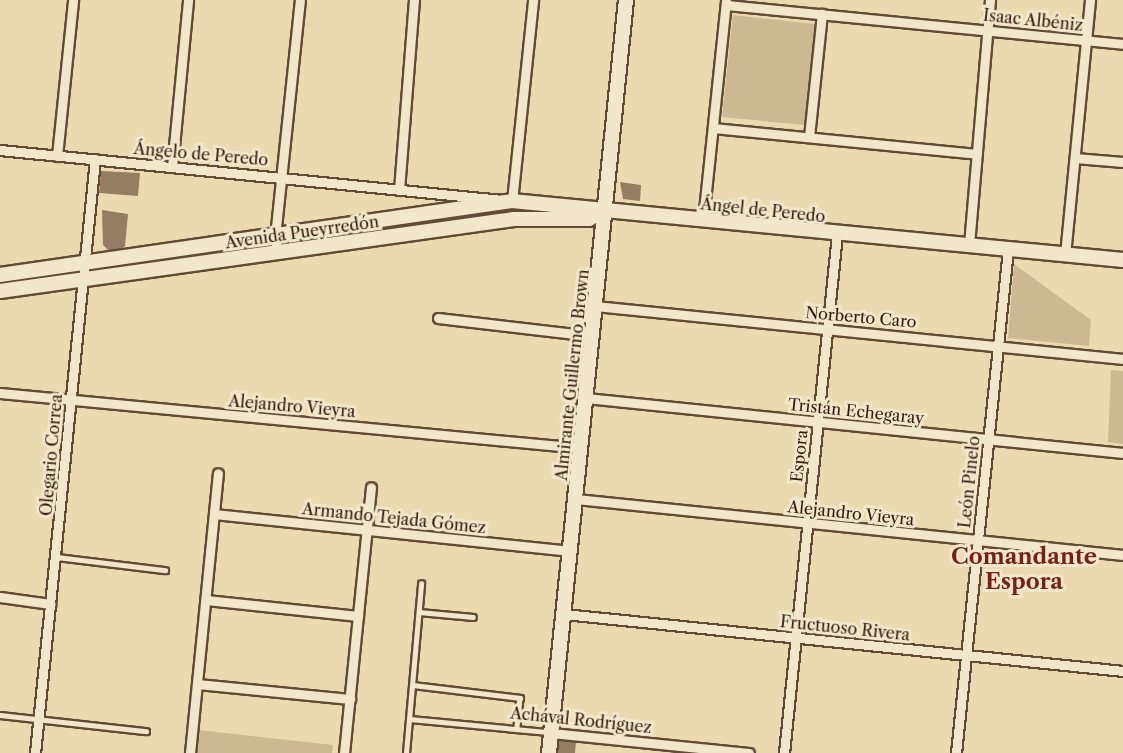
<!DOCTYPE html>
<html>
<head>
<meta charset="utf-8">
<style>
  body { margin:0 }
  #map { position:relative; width:1123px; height:753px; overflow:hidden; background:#ebdaaf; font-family:"Libre Caslon Text",serif }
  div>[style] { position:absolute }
  .green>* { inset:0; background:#ccb994 }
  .building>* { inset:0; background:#947d62 }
  .roads { filter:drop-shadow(2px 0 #634936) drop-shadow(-2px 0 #634936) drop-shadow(0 2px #634936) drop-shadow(0 -2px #634936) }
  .lane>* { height:4.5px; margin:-2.25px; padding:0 2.25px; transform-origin:2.25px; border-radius:2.25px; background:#f2e7cb }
  .street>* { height:9px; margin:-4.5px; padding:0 4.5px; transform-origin:4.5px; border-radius:4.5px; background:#f2e7cb }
  .secondary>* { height:14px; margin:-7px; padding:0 7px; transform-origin:7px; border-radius:7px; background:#f2e7cb }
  span { translate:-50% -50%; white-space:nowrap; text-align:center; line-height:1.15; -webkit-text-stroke:6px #f2e7cb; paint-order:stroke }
  .street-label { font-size:16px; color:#36190e }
  .district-label { font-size:22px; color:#7a1f14; font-weight:700 }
</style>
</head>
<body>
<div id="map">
  <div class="green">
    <div style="clip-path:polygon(733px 15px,815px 24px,804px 125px,722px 117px)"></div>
    <div style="clip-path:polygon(1014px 264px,1091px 320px,1089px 346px,1008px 338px)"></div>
    <div style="clip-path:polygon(1111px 370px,1123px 371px,1123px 444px,1108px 442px)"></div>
    <div style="clip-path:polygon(199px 730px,333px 745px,332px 753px,197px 753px)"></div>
  </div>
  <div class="building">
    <div style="clip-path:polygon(101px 171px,140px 173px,138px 196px,99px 193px)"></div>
    <div style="clip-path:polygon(620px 182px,641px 185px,640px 201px,623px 199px)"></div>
    <div style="clip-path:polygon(102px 210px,128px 214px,125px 246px,117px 253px,112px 254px,103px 245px)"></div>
    <div style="clip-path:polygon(557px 739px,576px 741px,575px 753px,555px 753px)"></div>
  </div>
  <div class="roads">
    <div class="lane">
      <div style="left:57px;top:557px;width:109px;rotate:6.9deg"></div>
      <div style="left:419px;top:612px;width:54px;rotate:5.3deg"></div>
      <div style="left:413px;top:685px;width:108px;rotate:6.9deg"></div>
      <div style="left:520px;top:698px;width:30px;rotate:96deg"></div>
      <div style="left:0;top:715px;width:147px;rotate:6.3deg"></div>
      <div style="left:410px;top:719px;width:139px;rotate:5.4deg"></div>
      <div style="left:406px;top:753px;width:170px;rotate:-84.9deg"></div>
    </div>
    <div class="street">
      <div style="left:726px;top:5px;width:399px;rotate:5.6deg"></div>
      <div style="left:713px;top:128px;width:265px;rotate:5.6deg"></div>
      <div style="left:809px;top:137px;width:124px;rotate:-84deg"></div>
      <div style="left:0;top:150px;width:515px;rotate:5.69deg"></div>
      <div style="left:512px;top:201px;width:202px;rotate:-84deg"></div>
      <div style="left:57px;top:156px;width:157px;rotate:-84.1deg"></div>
      <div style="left:1075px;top:158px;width:48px;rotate:4.8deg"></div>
      <div style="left:172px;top:167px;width:168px;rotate:-84.5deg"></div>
      <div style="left:399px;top:190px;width:191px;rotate:-85.5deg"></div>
      <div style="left:703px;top:220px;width:220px;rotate:-84deg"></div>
      <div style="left:969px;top:245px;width:246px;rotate:-85.1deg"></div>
      <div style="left:277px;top:252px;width:15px;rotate:-98deg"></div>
      <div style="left:275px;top:237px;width:238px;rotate:-84deg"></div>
      <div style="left:1065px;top:255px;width:256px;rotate:-84.4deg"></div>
      <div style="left:595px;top:306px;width:531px;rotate:5.73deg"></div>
      <div style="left:438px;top:318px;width:155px;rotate:6.7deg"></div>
      <div style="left:0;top:393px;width:584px;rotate:5.41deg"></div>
      <div style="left:586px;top:398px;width:540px;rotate:5.85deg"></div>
      <div style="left:576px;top:499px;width:550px;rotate:5.85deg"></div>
      <div style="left:214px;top:514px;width:359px;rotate:5.9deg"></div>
      <div style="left:0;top:597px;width:51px;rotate:7.8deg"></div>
      <div style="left:206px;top:600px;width:153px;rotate:6deg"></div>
      <div style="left:564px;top:614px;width:562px;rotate:5.82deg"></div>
      <div style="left:197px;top:684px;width:154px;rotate:5.6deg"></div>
      <div style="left:551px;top:733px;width:199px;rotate:5.8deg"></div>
      <div style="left:35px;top:753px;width:597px;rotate:-84.23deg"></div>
      <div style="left:190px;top:753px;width:281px;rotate:-84.3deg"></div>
      <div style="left:344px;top:753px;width:267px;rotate:-84.2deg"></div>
      <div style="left:784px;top:753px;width:522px;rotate:-84.17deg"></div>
      <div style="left:956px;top:753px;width:507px;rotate:-84.11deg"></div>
    </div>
    <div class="secondary">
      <div style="left:0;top:275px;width:517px;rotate:-8.22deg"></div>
      <div style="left:512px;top:201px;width:614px;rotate:5.52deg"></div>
      <div style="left:0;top:291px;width:519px;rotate:-7.97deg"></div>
      <div style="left:514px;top:219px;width:75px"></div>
      <div style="left:589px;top:219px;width:19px;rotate:-32deg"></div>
      <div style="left:549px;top:753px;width:757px;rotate:-84.16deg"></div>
    </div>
  </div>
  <div class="street-label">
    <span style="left:1033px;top:20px;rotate:6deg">Isaac Albéniz</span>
    <span style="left:201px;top:154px;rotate:5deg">Ángelo de Peredo</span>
    <span style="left:763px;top:210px;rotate:6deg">Ángel de Peredo</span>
    <span style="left:302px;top:232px;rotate:-8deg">Avenida Pueyrredón</span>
    <span style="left:861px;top:317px;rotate:5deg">Norberto Caro</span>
    <span style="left:572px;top:375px;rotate:-84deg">Almirante Guillermo Brown</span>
    <span style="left:292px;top:406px;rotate:5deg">Alejandro Vieyra</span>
    <span style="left:856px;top:411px;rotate:6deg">Tristán Echegaray</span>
    <span style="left:51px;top:455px;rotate:-85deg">Olegario Correa</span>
    <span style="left:799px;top:456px;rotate:-84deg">Espora</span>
    <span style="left:969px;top:482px;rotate:-84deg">León Pinelo</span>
    <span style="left:851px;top:513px;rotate:6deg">Alejandro Vieyra</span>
    <span style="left:394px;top:518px;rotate:6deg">Armando Tejada Gómez</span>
    <span style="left:845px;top:628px;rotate:6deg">Fructuoso Rivera</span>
    <span style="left:581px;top:720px;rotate:6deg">Achával Rodríguez</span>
  </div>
  <div class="district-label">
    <span style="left:1024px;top:569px">Comandante<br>Espora</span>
  </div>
</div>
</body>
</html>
